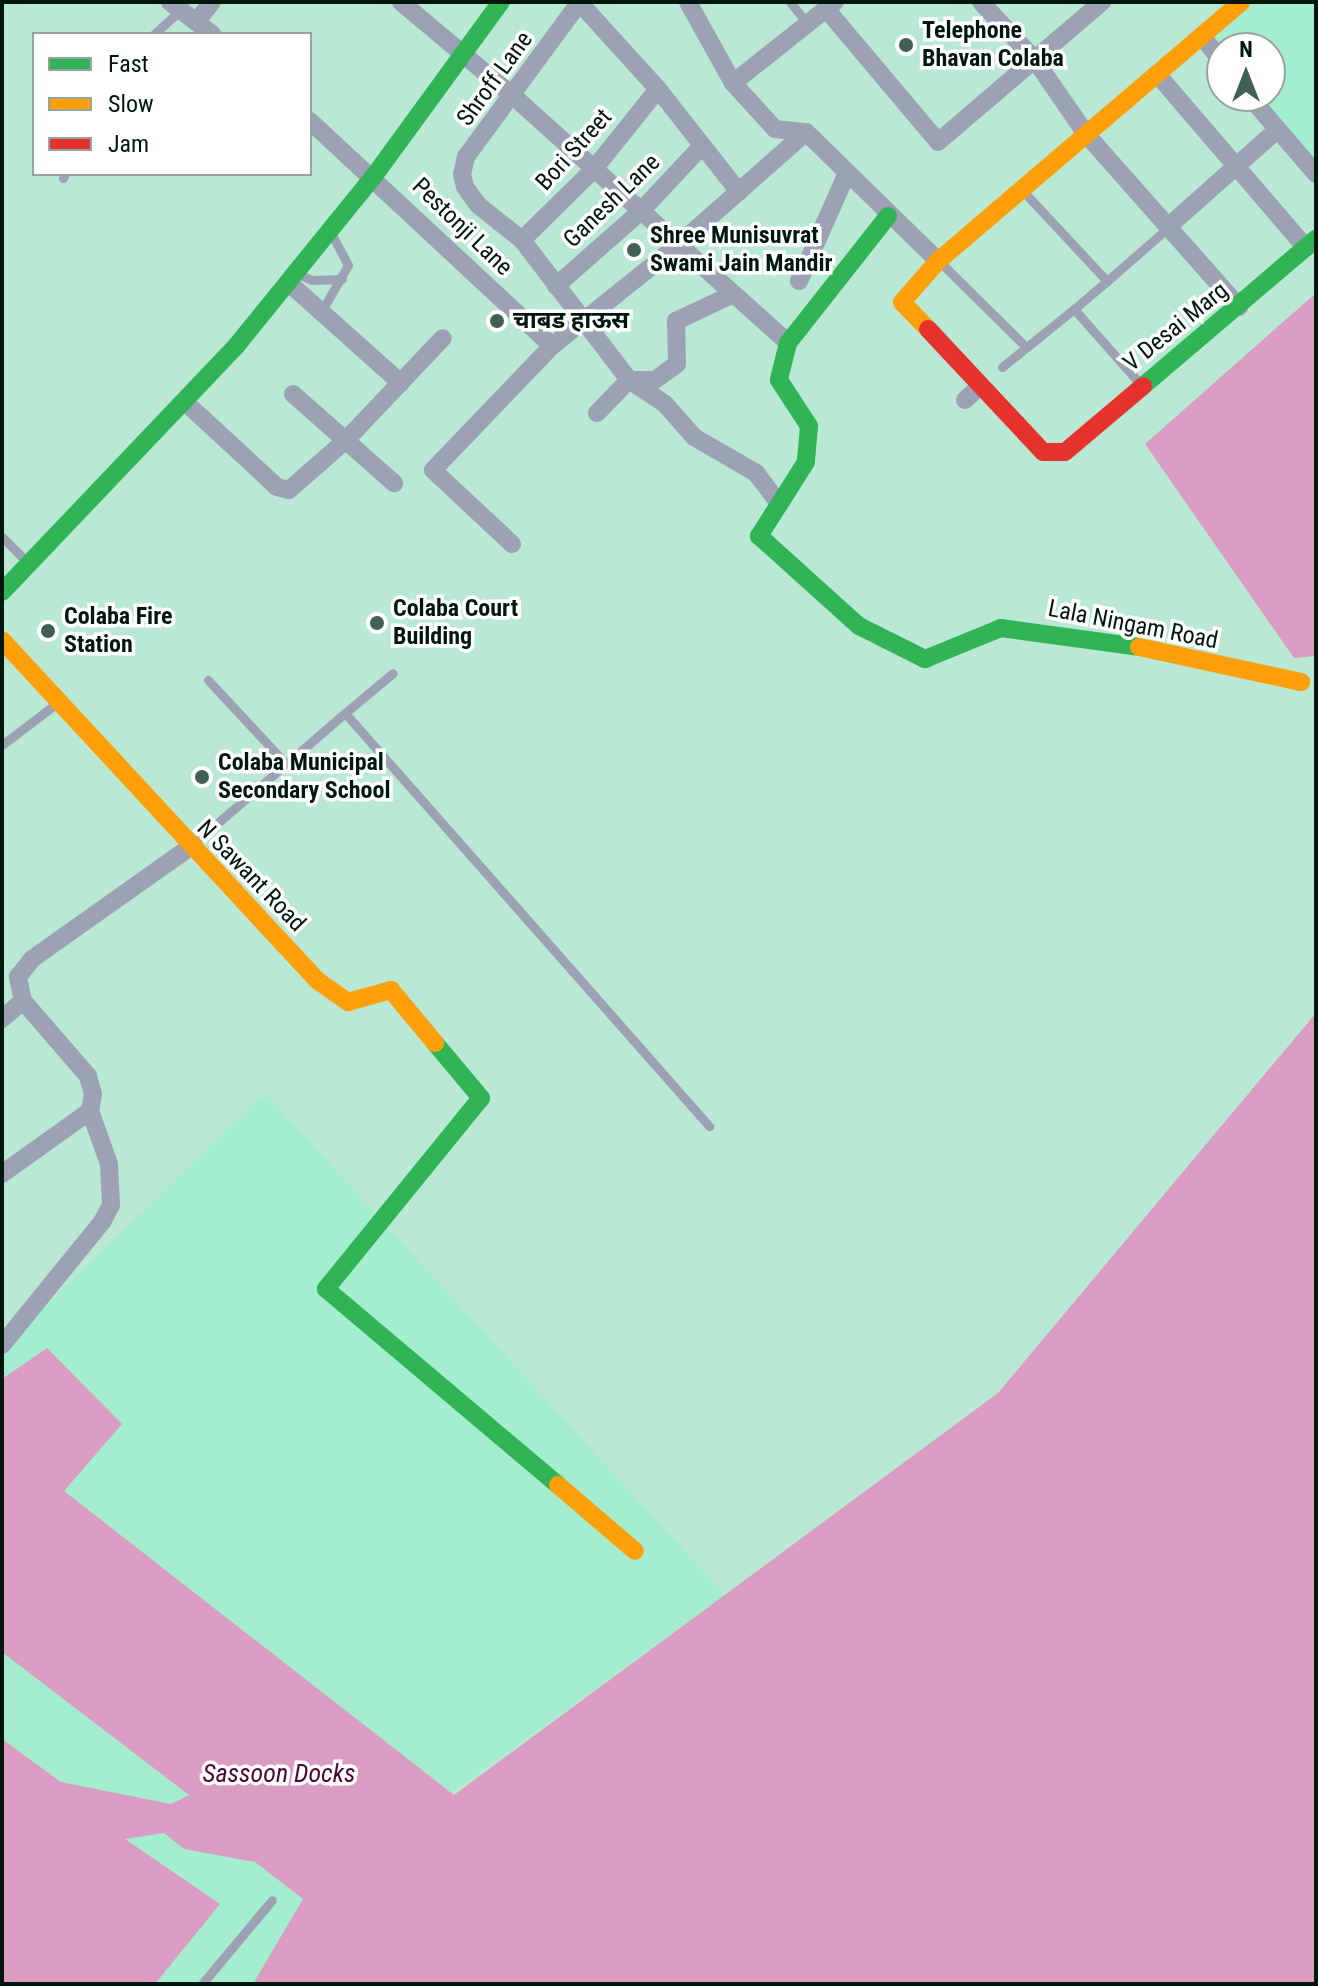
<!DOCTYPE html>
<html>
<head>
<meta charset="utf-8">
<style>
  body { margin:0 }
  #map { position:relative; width:1318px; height:1986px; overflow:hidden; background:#b9e8d4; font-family:"Roboto Condensed","Noto Sans Devanagari",sans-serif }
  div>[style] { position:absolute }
  .built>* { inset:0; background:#a4eecf }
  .water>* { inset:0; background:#db9cc3 }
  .lane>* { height:9px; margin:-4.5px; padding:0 4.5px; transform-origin:4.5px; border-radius:4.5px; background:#9ca2b3 }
  .street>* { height:18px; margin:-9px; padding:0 9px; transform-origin:9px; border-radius:9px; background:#9ca2b3 }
  .fast>* { height:18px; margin:-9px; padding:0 9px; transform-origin:9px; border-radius:9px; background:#30b455 }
  .slow>* { height:18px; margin:-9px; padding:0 9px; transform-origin:9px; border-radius:9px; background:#ff9f0a }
  .jam>* { height:18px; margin:-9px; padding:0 9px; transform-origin:9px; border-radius:9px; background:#e5322d }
  .dots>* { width:22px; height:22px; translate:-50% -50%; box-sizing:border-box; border:4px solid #fff; border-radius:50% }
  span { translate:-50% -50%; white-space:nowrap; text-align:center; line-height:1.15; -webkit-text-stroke:7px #fff; paint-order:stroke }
  .poi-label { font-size:24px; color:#00170d; font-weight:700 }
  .left { translate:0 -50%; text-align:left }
  .street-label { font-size:24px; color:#00170d }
  .water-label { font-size:26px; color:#4d0736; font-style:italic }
  .frame { position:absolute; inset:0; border:4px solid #00170d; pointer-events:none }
  .legend { position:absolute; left:32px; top:32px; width:280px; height:144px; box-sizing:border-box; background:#fff; border:2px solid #99a29e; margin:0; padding:10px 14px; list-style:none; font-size:24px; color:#00170d }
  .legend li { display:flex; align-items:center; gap:16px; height:40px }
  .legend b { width:40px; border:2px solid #99a29e }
  .north { position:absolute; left:1206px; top:32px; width:80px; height:80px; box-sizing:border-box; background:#fff; border:2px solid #99a29e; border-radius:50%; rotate:0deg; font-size:22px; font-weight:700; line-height:32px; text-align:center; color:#00170d }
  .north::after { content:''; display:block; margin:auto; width:28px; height:36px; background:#416053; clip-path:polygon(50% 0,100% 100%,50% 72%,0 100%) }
</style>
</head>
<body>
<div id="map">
  <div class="built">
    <div style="clip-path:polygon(1250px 2px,1316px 2px,1316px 164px,1259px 96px,1270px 96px,1270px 48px,1222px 48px,1209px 37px)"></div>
    <div style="clip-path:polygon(265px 1093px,725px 1595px,304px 1899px,253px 1984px,2px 1984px,2px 1348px)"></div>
  </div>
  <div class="water">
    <div style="clip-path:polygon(1316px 293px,1316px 656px,1294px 658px,1145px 444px)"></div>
    <div style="clip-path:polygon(1316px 1013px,1316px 1984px,253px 1984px,303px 1899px,255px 1862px,184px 1849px,164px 1833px,125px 1839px,220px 1904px,155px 1984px,2px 1984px,2px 1739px,61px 1782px,171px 1804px,189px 1795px,2px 1652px,2px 1379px,47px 1348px,122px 1424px,64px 1491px,454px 1795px,998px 1393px)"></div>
  </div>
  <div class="lane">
    <div style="left:790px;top:2px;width:28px;rotate:51deg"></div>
    <div style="left:154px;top:34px;width:36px;rotate:-42deg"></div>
    <div style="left:63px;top:178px;width:4px;rotate:-63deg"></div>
    <div style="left:1023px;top:191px;width:123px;rotate:47deg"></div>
    <div style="left:1107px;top:281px;width:82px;rotate:-41.1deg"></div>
    <div style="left:940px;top:262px;width:121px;rotate:44.7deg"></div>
    <div style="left:296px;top:273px;width:17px;rotate:24deg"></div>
    <div style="left:312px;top:280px;width:30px;rotate:-2deg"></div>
    <div style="left:1107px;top:281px;width:43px;rotate:139.7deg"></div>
    <div style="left:1074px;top:309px;width:101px;rotate:48.6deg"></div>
    <div style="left:321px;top:312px;width:54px;rotate:-60.1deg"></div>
    <div style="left:348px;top:265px;width:38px;rotate:-118deg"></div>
    <div style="left:1002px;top:367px;width:92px;rotate:-38.9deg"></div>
    <div style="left:2px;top:537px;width:37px;rotate:45deg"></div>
    <div style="left:208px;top:680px;width:115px;rotate:47.1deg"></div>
    <div style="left:345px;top:713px;width:62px;rotate:-39.8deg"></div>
    <div style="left:2px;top:745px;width:69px;rotate:-37.4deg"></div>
    <div style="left:192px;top:845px;width:202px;rotate:-40.8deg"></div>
    <div style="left:345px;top:713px;width:551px;rotate:48.61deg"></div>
    <div style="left:202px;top:1984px;width:109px;rotate:-50.2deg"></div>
  </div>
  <div class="street">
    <div style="left:170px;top:2px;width:53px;rotate:37.3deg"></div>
    <div style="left:401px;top:2px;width:145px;rotate:40deg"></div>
    <div style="left:512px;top:95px;width:371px;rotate:41.9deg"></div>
    <div style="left:579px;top:2px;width:118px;rotate:47.8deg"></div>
    <div style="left:658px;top:89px;width:131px;rotate:51.8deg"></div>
    <div style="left:688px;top:2px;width:93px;rotate:60.9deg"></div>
    <div style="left:733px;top:83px;width:62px;rotate:47.6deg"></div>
    <div style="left:775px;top:129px;width:31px;rotate:6deg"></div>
    <div style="left:806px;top:132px;width:185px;rotate:44.3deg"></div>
    <div style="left:981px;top:2px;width:79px;rotate:47deg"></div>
    <div style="left:1035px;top:60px;width:90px;rotate:55.4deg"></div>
    <div style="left:1086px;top:134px;width:231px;rotate:48.5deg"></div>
    <div style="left:579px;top:3px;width:191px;rotate:126.3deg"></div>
    <div style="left:466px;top:157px;width:17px;rotate:103deg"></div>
    <div style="left:462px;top:174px;width:13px;rotate:77deg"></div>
    <div style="left:465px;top:187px;width:22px;rotate:54deg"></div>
    <div style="left:478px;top:205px;width:56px;rotate:38.5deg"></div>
    <div style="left:522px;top:240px;width:176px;rotate:52.6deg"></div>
    <div style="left:629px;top:380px;width:43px;rotate:33.7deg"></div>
    <div style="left:665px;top:404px;width:44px;rotate:48.7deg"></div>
    <div style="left:694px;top:437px;width:72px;rotate:30.1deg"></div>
    <div style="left:756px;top:473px;width:39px;rotate:53deg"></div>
    <div style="left:827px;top:10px;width:172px;rotate:49.9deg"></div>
    <div style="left:938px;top:142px;width:216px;rotate:-40.5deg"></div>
    <div style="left:197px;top:21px;width:24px;rotate:-52deg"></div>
    <div style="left:1202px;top:36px;width:34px;rotate:53deg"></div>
    <div style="left:1157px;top:74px;width:229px;rotate:49.4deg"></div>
    <div style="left:733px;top:83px;width:130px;rotate:-38.5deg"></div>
    <div style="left:1249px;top:96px;width:103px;rotate:49.3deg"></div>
    <div style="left:310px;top:121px;width:330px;rotate:42.9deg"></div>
    <div style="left:1170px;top:225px;width:143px;rotate:-41.6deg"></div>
    <div style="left:522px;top:240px;width:101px;rotate:-44.6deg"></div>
    <div style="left:594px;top:169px;width:102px;rotate:-51.3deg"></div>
    <div style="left:799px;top:281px;width:118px;rotate:-66deg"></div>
    <div style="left:289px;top:283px;width:150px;rotate:41.8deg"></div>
    <div style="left:556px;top:286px;width:113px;rotate:-41.4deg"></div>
    <div style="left:641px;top:211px;width:86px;rotate:-46.9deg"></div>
    <div style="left:293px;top:394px;width:135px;rotate:41.4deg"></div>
    <div style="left:965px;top:400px;width:18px;rotate:-43deg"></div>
    <div style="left:185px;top:402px;width:125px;rotate:42.7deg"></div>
    <div style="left:277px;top:487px;width:12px;rotate:14deg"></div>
    <div style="left:289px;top:490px;width:77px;rotate:-41.3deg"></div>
    <div style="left:347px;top:439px;width:139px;rotate:-46.5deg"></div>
    <div style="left:597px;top:413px;width:46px;rotate:-45.9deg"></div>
    <div style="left:629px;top:380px;width:26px"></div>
    <div style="left:655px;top:380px;width:27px;rotate:-36deg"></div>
    <div style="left:677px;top:364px;width:43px;rotate:-91.3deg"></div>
    <div style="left:676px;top:321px;width:63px;rotate:-25.3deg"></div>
    <div style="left:512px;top:544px;width:108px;rotate:-136.9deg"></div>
    <div style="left:433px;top:470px;width:172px;rotate:-46.2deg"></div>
    <div style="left:552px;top:346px;width:161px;rotate:-38.7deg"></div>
    <div style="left:678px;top:245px;width:171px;rotate:-41.4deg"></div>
    <div style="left:2px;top:1019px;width:28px;rotate:-41deg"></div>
    <div style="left:2px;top:1174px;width:108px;rotate:-35.6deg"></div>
    <div style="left:2px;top:1345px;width:159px;rotate:-50.9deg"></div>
    <div style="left:102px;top:1222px;width:19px;rotate:-62deg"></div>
    <div style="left:111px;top:1205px;width:41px;rotate:-92.8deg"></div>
    <div style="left:109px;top:1164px;width:56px;rotate:-109.7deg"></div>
    <div style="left:90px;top:1111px;width:17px;rotate:-80deg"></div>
    <div style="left:93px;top:1094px;width:19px;rotate:-106deg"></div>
    <div style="left:88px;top:1076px;width:99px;rotate:-130.9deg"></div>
    <div style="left:23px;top:1001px;width:25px;rotate:-102deg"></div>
    <div style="left:18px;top:977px;width:23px;rotate:-52deg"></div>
    <div style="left:32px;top:959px;width:194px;rotate:-35.3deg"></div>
  </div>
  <div class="fast">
    <div style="left:888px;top:216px;width:162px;rotate:128.2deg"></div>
    <div style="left:788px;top:343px;width:38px;rotate:104deg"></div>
    <div style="left:779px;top:380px;width:55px;rotate:56.9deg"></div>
    <div style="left:809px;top:426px;width:36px;rotate:95deg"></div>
    <div style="left:806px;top:462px;width:88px;rotate:122.4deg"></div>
    <div style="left:759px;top:536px;width:135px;rotate:42deg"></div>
    <div style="left:859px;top:626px;width:74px;rotate:26.6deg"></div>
    <div style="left:925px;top:659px;width:82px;rotate:-22.2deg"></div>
    <div style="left:1001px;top:628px;width:139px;rotate:7.8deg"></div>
    <div style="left:1143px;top:386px;width:227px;rotate:-40.4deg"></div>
    <div style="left:2px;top:592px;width:341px;rotate:-46.4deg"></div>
    <div style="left:237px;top:345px;width:218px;rotate:-51deg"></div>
    <div style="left:374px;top:176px;width:215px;rotate:-53.9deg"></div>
    <div style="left:435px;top:1043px;width:72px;rotate:50.1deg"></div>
    <div style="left:481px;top:1098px;width:246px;rotate:129.1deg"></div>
    <div style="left:326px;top:1289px;width:304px;rotate:40.2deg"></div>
  </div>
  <div class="slow">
    <div style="left:928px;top:329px;width:37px;rotate:-134deg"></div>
    <div style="left:902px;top:302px;width:55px;rotate:-48.7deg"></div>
    <div style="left:938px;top:261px;width:399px;rotate:-40.5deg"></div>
    <div style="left:2px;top:640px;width:465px;rotate:47.2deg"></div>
    <div style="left:318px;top:981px;width:37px;rotate:35deg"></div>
    <div style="left:348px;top:1002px;width:45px;rotate:-15.6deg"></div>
    <div style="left:391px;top:990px;width:69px;rotate:50.3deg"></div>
    <div style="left:1139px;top:647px;width:166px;rotate:12.2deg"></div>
    <div style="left:558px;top:1485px;width:101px;rotate:40.6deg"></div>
  </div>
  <div class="jam">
    <div style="left:928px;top:329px;width:168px;rotate:46.9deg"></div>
    <div style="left:1043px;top:452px;width:22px"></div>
    <div style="left:1065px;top:452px;width:102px;rotate:-40.2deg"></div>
  </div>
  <div class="dots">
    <div style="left:906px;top:45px;background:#416053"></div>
    <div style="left:634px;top:250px;background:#416053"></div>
    <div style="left:497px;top:321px;background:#416053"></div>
    <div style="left:377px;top:623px;background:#416053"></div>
    <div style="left:48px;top:631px;background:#416053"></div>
    <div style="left:202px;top:777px;background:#416053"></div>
  </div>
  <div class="poi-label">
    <span class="left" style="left:922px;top:45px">Telephone<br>Bhavan Colaba</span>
    <span class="left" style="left:650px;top:250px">Shree Munisuvrat<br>Swami Jain Mandir</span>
    <span class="left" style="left:513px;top:321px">चाबड हाऊस</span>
    <span class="left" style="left:393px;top:623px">Colaba Court<br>Building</span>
    <span class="left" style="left:64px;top:631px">Colaba Fire<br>Station</span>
    <span class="left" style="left:218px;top:777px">Colaba Municipal<br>Secondary School</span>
  </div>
  <div class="street-label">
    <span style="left:495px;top:79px;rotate:-54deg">Shroff Lane</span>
    <span style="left:574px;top:150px;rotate:-48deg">Bori Street</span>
    <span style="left:612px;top:201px;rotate:-44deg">Ganesh Lane</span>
    <span style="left:462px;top:227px;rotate:44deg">Pestonji Lane</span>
    <span style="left:1176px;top:327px;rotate:-39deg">V Desai Marg</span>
    <span style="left:1133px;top:625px;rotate:11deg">Lala Ningam Road</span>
    <span style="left:251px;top:876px;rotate:46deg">N Sawant Road</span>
  </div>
  <div class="water-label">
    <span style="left:279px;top:1774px">Sassoon Docks</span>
  </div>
  <div class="frame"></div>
  <ul class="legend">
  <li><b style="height:10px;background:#30b455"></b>Fast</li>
  <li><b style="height:10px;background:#ff9f0a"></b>Slow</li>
  <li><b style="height:10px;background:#e5322d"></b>Jam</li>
  </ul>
  <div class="north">N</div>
</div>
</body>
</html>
